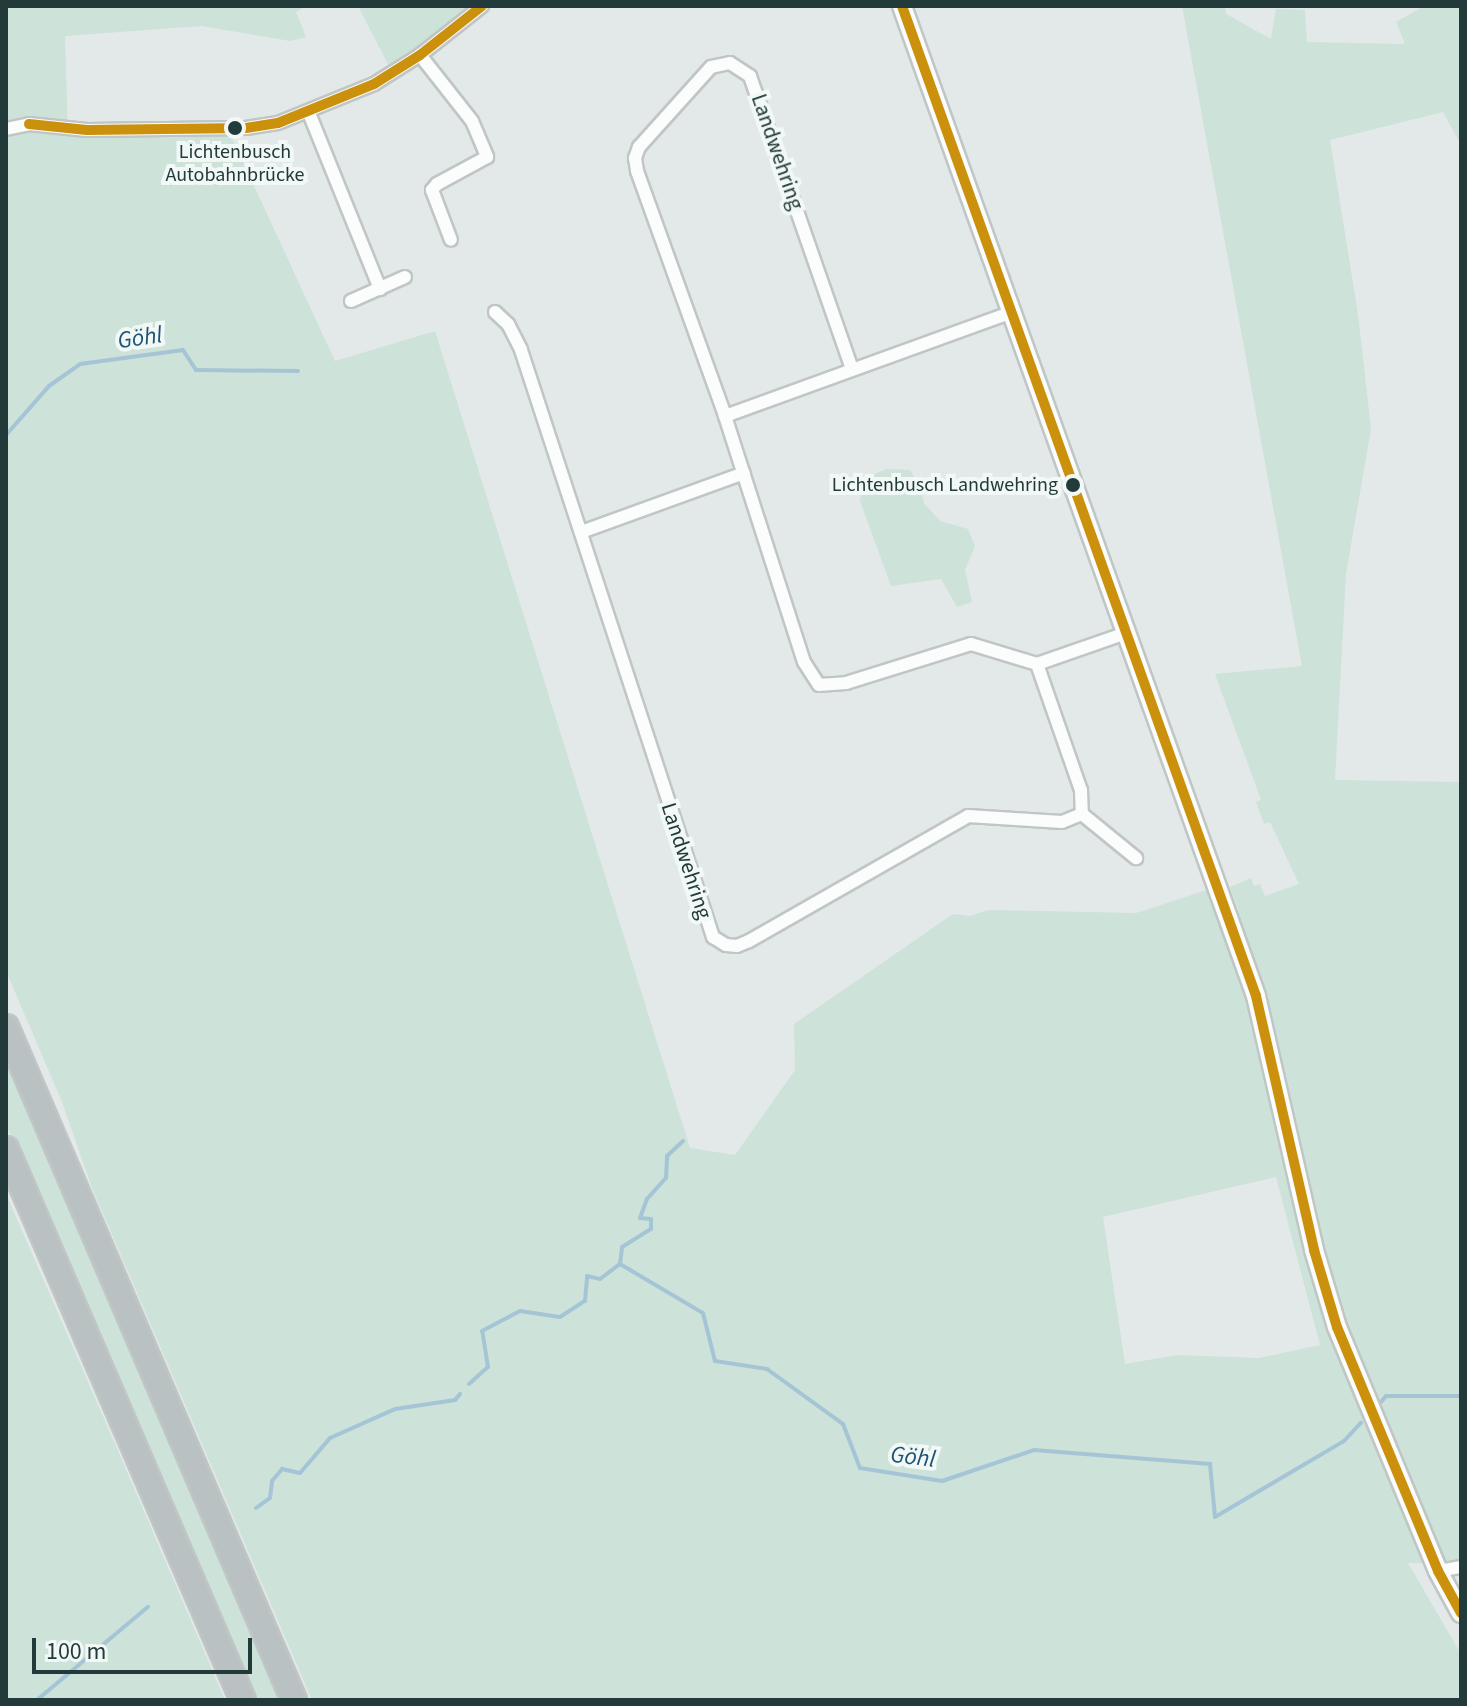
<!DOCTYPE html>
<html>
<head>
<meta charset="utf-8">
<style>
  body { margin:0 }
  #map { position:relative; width:1467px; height:1706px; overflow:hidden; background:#e3e9e8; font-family:"Source Sans 3",sans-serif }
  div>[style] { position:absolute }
  .green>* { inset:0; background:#cde2d8 }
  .stream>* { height:4px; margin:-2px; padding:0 2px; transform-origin:2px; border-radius:2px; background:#a5c5d6 }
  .roads { filter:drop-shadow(2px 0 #c0c6c5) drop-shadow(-2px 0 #c0c6c5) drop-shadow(0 2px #c0c6c5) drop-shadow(0 -2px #c0c6c5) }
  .street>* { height:12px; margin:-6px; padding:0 6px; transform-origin:6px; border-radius:6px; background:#fbfcfc }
  .secondary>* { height:18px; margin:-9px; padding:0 9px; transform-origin:9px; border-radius:9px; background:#fbfcfc }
  .highway>* { height:24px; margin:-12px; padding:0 12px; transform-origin:12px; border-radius:12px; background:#bac1c2 }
  .bus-1>* { height:10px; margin:-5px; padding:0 5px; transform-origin:5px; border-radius:5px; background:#cc910c }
  .dots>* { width:22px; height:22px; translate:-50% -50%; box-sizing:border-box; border:4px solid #f1f8f6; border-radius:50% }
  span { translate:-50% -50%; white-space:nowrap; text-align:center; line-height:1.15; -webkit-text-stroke:8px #f1f8f6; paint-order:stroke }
  .bus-label { font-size:20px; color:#223b3a }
  .right { translate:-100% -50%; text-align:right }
  .street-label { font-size:22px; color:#223b3a }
  .water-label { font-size:24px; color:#1f5375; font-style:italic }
  .frame { position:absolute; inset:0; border:8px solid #223b3a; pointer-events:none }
  .scale { position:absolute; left:32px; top:1638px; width:220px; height:36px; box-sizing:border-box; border:4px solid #223b3a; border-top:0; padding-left:10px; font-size:24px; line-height:28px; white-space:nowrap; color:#223b3a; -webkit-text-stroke:6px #f1f8f6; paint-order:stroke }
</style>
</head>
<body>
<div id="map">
  <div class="green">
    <div style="clip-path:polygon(evenodd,6px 6px,306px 6px,296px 12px,306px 37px,290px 41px,202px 26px,65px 36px,68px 135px,230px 134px,335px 361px,435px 331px,690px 1148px,735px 1155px,795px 1070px,794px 1024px,953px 914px,970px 916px,988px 910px,1136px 913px,1210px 889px,1220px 920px,1239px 911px,1230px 887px,1251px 878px,1254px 886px,1260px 884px,1265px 896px,1299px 884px,1270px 822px,1264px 824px,1256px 802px,1261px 800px,1215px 674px,1302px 666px,1182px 6px,1225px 6px,1226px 14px,1271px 39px,1276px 9px,1305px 10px,1307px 42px,1405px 44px,1396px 22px,1424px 6px,1461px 6px,1461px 145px,1443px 112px,1330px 140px,1358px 314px,1371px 429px,1346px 574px,1335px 780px,1461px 782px,1461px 1564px,1408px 1563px,1461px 1654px,1461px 1699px,312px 1700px,92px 1188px,62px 1102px,6px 971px,6px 6px,1276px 1177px,1320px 1345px,1259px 1358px,1177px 1355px,1125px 1364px,1103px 1217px,1276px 1177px)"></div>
    <div style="clip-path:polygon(358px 6px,469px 6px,390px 68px)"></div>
    <div style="clip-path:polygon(887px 469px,910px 470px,919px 484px,924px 503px,940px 521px,968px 529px,975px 546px,965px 570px,972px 602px,957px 607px,941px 579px,891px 586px,860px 501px,864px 478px)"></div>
    <div style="clip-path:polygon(6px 1047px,285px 1700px,252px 1700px,69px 1273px,6px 1124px)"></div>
    <div style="clip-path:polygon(6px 1194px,113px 1439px,225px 1700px,6px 1700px)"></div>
  </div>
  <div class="stream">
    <div style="left:6px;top:435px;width:65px;rotate:-48.7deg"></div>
    <div style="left:49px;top:386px;width:38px;rotate:-35deg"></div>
    <div style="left:80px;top:364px;width:104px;rotate:-7.7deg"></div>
    <div style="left:183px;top:350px;width:24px;rotate:57deg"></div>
    <div style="left:196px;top:370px;width:102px;rotate:0.6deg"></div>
    <div style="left:620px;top:1264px;width:17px;rotate:-83deg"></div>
    <div style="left:622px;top:1247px;width:34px;rotate:-32deg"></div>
    <div style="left:651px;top:1229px;width:10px;rotate:-90deg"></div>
    <div style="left:651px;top:1219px;width:11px;rotate:-175deg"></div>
    <div style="left:640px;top:1218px;width:20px;rotate:-70deg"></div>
    <div style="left:647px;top:1199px;width:28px;rotate:-48deg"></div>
    <div style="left:666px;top:1178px;width:22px;rotate:-87deg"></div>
    <div style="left:667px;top:1156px;width:22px;rotate:-43deg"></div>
    <div style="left:469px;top:1384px;width:25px;rotate:-42deg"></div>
    <div style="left:488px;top:1367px;width:36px;rotate:-99deg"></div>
    <div style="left:482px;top:1331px;width:43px;rotate:-27.8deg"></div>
    <div style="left:520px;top:1311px;width:40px;rotate:8.5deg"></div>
    <div style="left:560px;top:1317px;width:30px;rotate:-33deg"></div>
    <div style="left:585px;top:1301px;width:25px;rotate:-85deg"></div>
    <div style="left:587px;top:1276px;width:13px;rotate:13deg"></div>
    <div style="left:600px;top:1279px;width:25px;rotate:-37deg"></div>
    <div style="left:620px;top:1264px;width:96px;rotate:30.6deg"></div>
    <div style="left:703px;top:1313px;width:49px;rotate:76deg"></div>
    <div style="left:715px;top:1361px;width:53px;rotate:8.7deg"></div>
    <div style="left:767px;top:1369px;width:94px;rotate:35.9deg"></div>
    <div style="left:843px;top:1424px;width:47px;rotate:68.9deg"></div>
    <div style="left:860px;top:1468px;width:83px;rotate:9deg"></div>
    <div style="left:942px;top:1481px;width:97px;rotate:-18.6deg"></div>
    <div style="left:1034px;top:1450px;width:177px;rotate:4.5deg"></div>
    <div style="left:1210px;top:1464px;width:53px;rotate:84.6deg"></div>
    <div style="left:1215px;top:1517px;width:150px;rotate:-30.5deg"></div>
    <div style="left:1344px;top:1441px;width:25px;rotate:-47deg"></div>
    <div style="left:1381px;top:1402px;width:8px;rotate:-50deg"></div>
    <div style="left:1386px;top:1396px;width:75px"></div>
    <div style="left:256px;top:1508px;width:17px;rotate:-36deg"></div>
    <div style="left:270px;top:1498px;width:17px;rotate:-83deg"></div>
    <div style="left:272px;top:1481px;width:16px;rotate:-50deg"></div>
    <div style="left:282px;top:1469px;width:18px;rotate:13deg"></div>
    <div style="left:300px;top:1473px;width:46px;rotate:-49.4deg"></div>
    <div style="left:330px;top:1438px;width:71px;rotate:-24deg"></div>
    <div style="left:395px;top:1409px;width:61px;rotate:-8.5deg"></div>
    <div style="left:455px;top:1400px;width:8px;rotate:-50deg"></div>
    <div style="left:37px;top:1700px;width:145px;rotate:-40deg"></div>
  </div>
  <div class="roads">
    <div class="street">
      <div style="left:420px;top:55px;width:84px;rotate:51.8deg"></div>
      <div style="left:472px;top:121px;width:39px;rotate:67deg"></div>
      <div style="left:487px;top:157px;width:57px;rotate:151.6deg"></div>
      <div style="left:437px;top:184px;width:8px;rotate:130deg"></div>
      <div style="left:432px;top:190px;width:53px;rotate:69.2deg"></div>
      <div style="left:309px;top:113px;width:190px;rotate:68deg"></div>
      <div style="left:6px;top:129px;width:24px;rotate:-12deg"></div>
      <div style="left:29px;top:124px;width:58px;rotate:5.9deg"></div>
      <div style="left:87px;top:130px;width:159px;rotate:-0.7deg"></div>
      <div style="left:246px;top:128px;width:32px;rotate:-9deg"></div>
      <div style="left:278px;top:123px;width:104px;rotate:-22.1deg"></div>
      <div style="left:374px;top:84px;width:54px;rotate:-32.2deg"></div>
      <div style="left:420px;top:55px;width:79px;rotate:-38.3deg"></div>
      <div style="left:351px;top:301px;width:59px;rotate:-24deg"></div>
      <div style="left:495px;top:312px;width:18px;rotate:43deg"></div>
      <div style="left:508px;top:324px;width:29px;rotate:63deg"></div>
      <div style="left:521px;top:350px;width:618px;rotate:71.89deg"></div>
      <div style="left:713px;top:937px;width:15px;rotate:32deg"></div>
      <div style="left:726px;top:945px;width:11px;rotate:5deg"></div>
      <div style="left:737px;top:946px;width:13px;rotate:-23deg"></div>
      <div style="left:749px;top:941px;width:252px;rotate:-29.7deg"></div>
      <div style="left:968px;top:816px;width:94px;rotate:3.7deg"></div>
      <div style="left:1062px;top:822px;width:22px;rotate:-22deg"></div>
      <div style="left:852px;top:369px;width:310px;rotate:-109.2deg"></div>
      <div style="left:750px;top:76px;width:24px;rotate:-147deg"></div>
      <div style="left:730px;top:63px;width:19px;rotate:168deg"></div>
      <div style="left:711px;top:67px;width:108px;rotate:132deg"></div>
      <div style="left:639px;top:147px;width:12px;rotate:110deg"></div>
      <div style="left:635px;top:158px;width:13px;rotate:81deg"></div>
      <div style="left:637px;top:171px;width:260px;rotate:70.2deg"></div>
      <div style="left:725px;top:416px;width:258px;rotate:72.2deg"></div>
      <div style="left:804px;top:662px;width:27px;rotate:57deg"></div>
      <div style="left:819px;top:685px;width:27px;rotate:-4deg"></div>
      <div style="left:846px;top:683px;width:131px;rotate:-17.3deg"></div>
      <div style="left:971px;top:644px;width:69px;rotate:16.9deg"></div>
      <div style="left:1037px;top:664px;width:94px;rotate:-19.2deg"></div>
      <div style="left:725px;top:416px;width:305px;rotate:-19.9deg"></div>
      <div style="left:581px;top:532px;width:173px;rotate:-19.9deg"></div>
      <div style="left:1037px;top:664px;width:133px;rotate:70.8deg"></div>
      <div style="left:1081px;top:790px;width:24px;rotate:88deg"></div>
      <div style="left:1082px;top:814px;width:70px;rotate:39.2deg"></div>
      <div style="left:1438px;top:1571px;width:23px;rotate:-10deg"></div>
    </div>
    <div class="secondary">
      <div style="left:902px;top:6px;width:1051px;rotate:70.32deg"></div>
      <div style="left:1256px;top:996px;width:261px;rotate:77.1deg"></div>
      <div style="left:1314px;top:1250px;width:80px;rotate:73.4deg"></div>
      <div style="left:1337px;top:1327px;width:264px;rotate:67.5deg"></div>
      <div style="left:1438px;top:1571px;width:48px;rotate:61.3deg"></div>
    </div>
    <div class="highway">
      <div style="left:6px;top:1027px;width:732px;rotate:66.83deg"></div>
      <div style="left:6px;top:1149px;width:600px;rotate:66.73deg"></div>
    </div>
  </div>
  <div class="bus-1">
    <div style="left:902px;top:6px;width:1051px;rotate:70.32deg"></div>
    <div style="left:1256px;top:996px;width:261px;rotate:77.1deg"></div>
    <div style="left:1314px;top:1250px;width:80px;rotate:73.4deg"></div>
    <div style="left:1337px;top:1327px;width:264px;rotate:67.5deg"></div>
    <div style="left:1438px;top:1571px;width:48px;rotate:61.3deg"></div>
    <div style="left:29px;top:124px;width:58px;rotate:5.9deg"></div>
    <div style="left:87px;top:130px;width:159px;rotate:-0.7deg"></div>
    <div style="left:246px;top:128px;width:32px;rotate:-9deg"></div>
    <div style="left:278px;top:123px;width:104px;rotate:-22.1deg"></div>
    <div style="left:374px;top:84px;width:54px;rotate:-32.2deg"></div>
    <div style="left:420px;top:55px;width:79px;rotate:-38.3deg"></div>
  </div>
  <div class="dots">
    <div style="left:235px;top:128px;background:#223b3a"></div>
    <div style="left:1073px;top:485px;background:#223b3a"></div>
  </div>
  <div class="bus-label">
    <span style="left:235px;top:164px">Lichtenbusch<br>Autobahnbrücke</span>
    <span class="right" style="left:1058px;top:485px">Lichtenbusch Landwehring</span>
  </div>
  <div class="street-label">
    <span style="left:777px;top:152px;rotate:71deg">Landwehring</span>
    <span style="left:686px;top:861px;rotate:72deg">Landwehring</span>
  </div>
  <div class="water-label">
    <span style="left:140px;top:338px;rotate:-8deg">Göhl</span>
    <span style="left:913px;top:1457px;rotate:7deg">Göhl</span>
  </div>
  <div class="frame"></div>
  <div class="scale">100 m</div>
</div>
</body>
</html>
